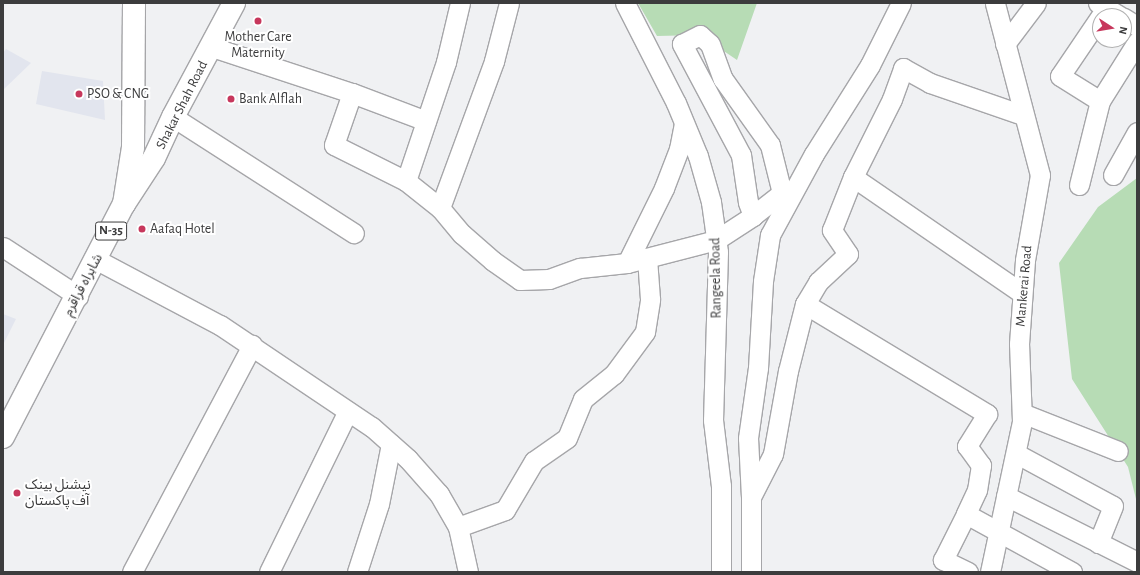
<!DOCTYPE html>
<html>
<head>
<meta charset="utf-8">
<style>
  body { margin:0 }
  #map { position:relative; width:1140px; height:575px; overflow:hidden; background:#f0f1f3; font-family:"Alegreya Sans","Noto Sans Arabic",sans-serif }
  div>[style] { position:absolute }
  .built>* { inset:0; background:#e2e5ee }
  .green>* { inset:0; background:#b7dcb5 }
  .roads { filter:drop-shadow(1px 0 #a6a6a9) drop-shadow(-1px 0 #a6a6a9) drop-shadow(0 1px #a6a6a9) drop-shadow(0 -1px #a6a6a9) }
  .minor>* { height:19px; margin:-9.5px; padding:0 9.5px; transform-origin:9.5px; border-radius:9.5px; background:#fff }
  .major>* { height:22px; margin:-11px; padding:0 11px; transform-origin:11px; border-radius:11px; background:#fff }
  .highway>* { height:22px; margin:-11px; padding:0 11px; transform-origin:11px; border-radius:11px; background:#fff }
  .dots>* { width:11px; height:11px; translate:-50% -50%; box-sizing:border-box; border:2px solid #fff; border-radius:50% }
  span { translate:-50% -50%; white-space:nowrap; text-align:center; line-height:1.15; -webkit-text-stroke:4px #fff; paint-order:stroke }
  .shield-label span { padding:1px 3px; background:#fff; border:1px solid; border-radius:3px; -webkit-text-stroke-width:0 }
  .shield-label { font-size:13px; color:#3c3c3d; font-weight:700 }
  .poi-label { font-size:14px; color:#3c3c3d }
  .left { translate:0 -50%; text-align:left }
  .street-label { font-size:14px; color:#3c3c3d }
  .frame { position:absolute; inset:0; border:4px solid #3c3c3d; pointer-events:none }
  .north { position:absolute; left:1092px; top:8px; width:40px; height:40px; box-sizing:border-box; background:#fff; border:1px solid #b1b1b1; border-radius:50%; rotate:102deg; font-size:11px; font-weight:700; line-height:16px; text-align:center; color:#3c3c3d }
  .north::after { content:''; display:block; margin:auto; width:14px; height:18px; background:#c7375c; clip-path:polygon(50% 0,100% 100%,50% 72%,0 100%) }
</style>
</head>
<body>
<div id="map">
  <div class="built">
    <div style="clip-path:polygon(6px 49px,31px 63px,3px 90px,3px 53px)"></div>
    <div style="clip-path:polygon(42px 71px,103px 81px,105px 120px,36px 104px)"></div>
    <div style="clip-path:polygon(3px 314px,16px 319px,3px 345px)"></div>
  </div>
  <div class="green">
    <div style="clip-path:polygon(638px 3px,757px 3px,737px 60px,700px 35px,657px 36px)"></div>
    <div style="clip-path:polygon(1137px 178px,1137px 503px,1128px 467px,1072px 379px,1059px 263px,1098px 207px)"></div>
  </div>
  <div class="roads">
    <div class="minor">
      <div style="left:625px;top:3px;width:112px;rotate:63deg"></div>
      <div style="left:676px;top:103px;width:57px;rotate:67.5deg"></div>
      <div style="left:698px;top:156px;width:48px;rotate:74.2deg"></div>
      <div style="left:711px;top:202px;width:50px;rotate:82deg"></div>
      <div style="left:718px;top:252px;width:168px;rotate:91.7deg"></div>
      <div style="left:713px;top:420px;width:66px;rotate:83.1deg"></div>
      <div style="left:721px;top:486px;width:86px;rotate:90deg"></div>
      <div style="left:1098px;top:3px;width:26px;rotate:31deg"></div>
      <div style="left:1100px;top:17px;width:71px;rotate:124.1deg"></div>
      <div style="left:1060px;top:76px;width:47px;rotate:32deg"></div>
      <div style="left:1124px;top:18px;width:15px;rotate:32deg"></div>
      <div style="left:1005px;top:44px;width:51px;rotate:-52.9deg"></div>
      <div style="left:212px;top:47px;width:147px;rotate:18.2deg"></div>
      <div style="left:352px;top:93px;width:79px;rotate:20.7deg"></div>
      <div style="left:352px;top:93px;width:55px;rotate:109.1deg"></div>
      <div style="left:334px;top:145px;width:80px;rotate:26.6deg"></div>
      <div style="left:406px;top:181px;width:43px;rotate:38.5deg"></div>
      <div style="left:440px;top:208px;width:34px;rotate:50deg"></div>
      <div style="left:462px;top:234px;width:41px;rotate:41.1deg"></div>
      <div style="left:493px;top:261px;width:33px;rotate:35deg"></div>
      <div style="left:520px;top:280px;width:29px;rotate:-2deg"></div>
      <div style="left:549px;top:279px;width:33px;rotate:-20deg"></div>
      <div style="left:580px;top:268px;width:47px;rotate:-6.1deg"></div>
      <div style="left:627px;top:263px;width:92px;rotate:-14.5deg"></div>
      <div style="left:716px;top:240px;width:44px;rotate:-33deg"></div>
      <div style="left:753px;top:216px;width:15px;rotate:-110deg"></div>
      <div style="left:748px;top:202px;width:48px;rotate:-98.5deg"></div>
      <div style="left:741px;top:155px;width:126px;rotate:-118deg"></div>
      <div style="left:682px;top:44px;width:20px;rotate:-27deg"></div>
      <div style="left:700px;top:35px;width:13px;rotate:42deg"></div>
      <div style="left:710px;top:44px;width:37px;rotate:70deg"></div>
      <div style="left:723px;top:79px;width:81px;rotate:54.5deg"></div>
      <div style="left:770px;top:145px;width:49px;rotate:76deg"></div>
      <div style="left:782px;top:193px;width:37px;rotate:142deg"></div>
      <div style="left:173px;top:117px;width:215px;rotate:32.7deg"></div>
      <div style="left:1113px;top:175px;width:49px;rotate:-60.8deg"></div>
      <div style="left:853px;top:177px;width:87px;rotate:-63.4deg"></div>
      <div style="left:892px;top:99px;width:33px;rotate:-70deg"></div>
      <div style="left:903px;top:68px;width:31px;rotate:29deg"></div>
      <div style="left:930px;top:83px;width:98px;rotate:19deg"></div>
      <div style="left:406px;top:181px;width:126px;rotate:-71.4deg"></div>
      <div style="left:446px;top:62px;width:61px;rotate:-76.7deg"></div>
      <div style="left:1079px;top:185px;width:87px;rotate:-76deg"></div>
      <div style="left:1100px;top:101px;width:70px;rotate:-57.9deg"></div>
      <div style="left:440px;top:208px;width:157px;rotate:-69.8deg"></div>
      <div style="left:494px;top:61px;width:60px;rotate:-75.5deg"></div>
      <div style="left:3px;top:247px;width:90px;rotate:33.2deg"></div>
      <div style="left:97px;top:260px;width:139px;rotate:27.9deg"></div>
      <div style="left:220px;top:325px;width:183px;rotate:33.9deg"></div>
      <div style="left:372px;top:427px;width:48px;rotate:41.6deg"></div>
      <div style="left:408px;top:459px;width:47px;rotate:48.5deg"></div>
      <div style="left:439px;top:494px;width:38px;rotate:60deg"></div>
      <div style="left:627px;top:263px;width:84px;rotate:-63.7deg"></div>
      <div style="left:664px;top:188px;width:42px;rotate:-69deg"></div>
      <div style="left:679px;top:149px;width:26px;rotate:-79deg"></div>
      <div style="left:805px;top:304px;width:26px;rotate:-59deg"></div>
      <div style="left:818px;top:282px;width:41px;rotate:-43deg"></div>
      <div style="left:848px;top:254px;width:29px;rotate:-124deg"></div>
      <div style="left:832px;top:230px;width:57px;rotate:-68.4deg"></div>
      <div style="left:853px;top:177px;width:205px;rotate:34.5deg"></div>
      <div style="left:1022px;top:413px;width:103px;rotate:21.6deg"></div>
      <div style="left:1017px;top:454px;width:109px;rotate:28.4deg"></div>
      <div style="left:1113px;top:506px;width:40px;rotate:112deg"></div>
      <div style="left:1006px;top:496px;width:147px;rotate:26.7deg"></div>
      <div style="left:751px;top:497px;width:48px;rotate:-62.9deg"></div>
      <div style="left:773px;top:454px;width:84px;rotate:-79.8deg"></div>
      <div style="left:788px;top:371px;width:69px;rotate:-75.8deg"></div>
      <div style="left:805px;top:304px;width:213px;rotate:31.1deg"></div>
      <div style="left:987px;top:414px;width:38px;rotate:122deg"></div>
      <div style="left:967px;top:446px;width:24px;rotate:54deg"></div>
      <div style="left:981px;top:465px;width:25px;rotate:99deg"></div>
      <div style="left:977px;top:490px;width:26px;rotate:115deg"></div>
      <div style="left:132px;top:572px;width:257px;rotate:-62.1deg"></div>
      <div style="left:269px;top:572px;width:179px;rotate:-63.9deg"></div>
      <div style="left:357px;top:572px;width:71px;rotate:-72.1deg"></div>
      <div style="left:379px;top:504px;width:61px;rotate:-78.7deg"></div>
      <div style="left:468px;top:572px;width:46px;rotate:-102.5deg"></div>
      <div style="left:458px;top:527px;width:50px;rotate:-19.9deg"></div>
      <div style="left:505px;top:510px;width:57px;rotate:-59.4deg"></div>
      <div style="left:534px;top:461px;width:40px;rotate:-34.9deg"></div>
      <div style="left:567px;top:438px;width:42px;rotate:-67.7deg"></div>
      <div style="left:583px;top:399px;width:40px;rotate:-39deg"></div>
      <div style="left:614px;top:374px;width:52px;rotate:-53.6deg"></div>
      <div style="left:645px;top:332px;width:33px;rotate:-81deg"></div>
      <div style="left:650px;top:299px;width:41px;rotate:-94.2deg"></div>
      <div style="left:751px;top:572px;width:75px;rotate:-90deg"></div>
      <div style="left:751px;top:497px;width:59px;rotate:-92.9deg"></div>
      <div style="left:748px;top:438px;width:71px;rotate:-81.9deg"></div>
      <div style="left:758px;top:368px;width:87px;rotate:-86.7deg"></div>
      <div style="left:763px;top:281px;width:47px;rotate:-81.3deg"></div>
      <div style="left:770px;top:235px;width:92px;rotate:-61.5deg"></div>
      <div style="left:814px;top:154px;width:105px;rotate:-57.8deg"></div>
      <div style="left:870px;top:65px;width:69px;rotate:-63.4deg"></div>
      <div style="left:968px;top:572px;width:28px;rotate:-154deg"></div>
      <div style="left:943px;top:560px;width:51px;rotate:-63.4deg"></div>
      <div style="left:966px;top:514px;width:121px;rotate:28.7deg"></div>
      <div style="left:990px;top:572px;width:154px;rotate:-78deg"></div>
      <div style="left:1022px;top:421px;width:77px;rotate:-92.2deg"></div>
      <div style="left:1019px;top:344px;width:84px;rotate:-85.9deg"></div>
      <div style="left:1025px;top:260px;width:86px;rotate:-80deg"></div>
      <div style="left:1040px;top:175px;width:178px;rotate:-104.7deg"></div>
    </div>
    <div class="major">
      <div style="left:124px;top:204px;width:55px;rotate:-56.9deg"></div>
      <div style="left:154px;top:158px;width:45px;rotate:-65.1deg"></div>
      <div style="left:173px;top:117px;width:129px;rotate:-61.8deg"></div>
    </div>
    <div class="highway">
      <div style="left:3px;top:437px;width:263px;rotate:-62.6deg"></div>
      <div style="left:124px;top:204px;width:58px;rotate:-81deg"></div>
      <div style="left:133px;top:147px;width:144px;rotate:-89.6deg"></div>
    </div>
  </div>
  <div class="dots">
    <div style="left:258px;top:21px;background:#c7375c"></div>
    <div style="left:79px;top:94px;background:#c7375c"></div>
    <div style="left:231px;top:99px;background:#c7375c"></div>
    <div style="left:142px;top:229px;background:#c7375c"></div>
    <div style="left:17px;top:493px;background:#c7375c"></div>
  </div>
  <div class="shield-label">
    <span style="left:111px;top:231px">N-35</span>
  </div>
  <div class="poi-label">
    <span style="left:258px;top:45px">Mother Care<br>Maternity</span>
    <span class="left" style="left:87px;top:94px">PSO &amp; CNG</span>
    <span class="left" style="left:239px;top:99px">Bank Alflah</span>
    <span class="left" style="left:150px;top:229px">Aafaq Hotel</span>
    <span class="left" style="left:25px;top:493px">نیشنل بینک<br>آف پاکستان</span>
  </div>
  <div class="street-label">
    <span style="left:182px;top:105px;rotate:-63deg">Shakar Shah Road</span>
    <span style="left:716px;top:278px;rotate:-91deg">Rangeela Road</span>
    <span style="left:83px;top:285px;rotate:-62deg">شاہراہ قراقرم</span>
    <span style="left:1024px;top:286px;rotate:-85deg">Mankerai Road</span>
  </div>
  <div class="frame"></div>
  <div class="north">N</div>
</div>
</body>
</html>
